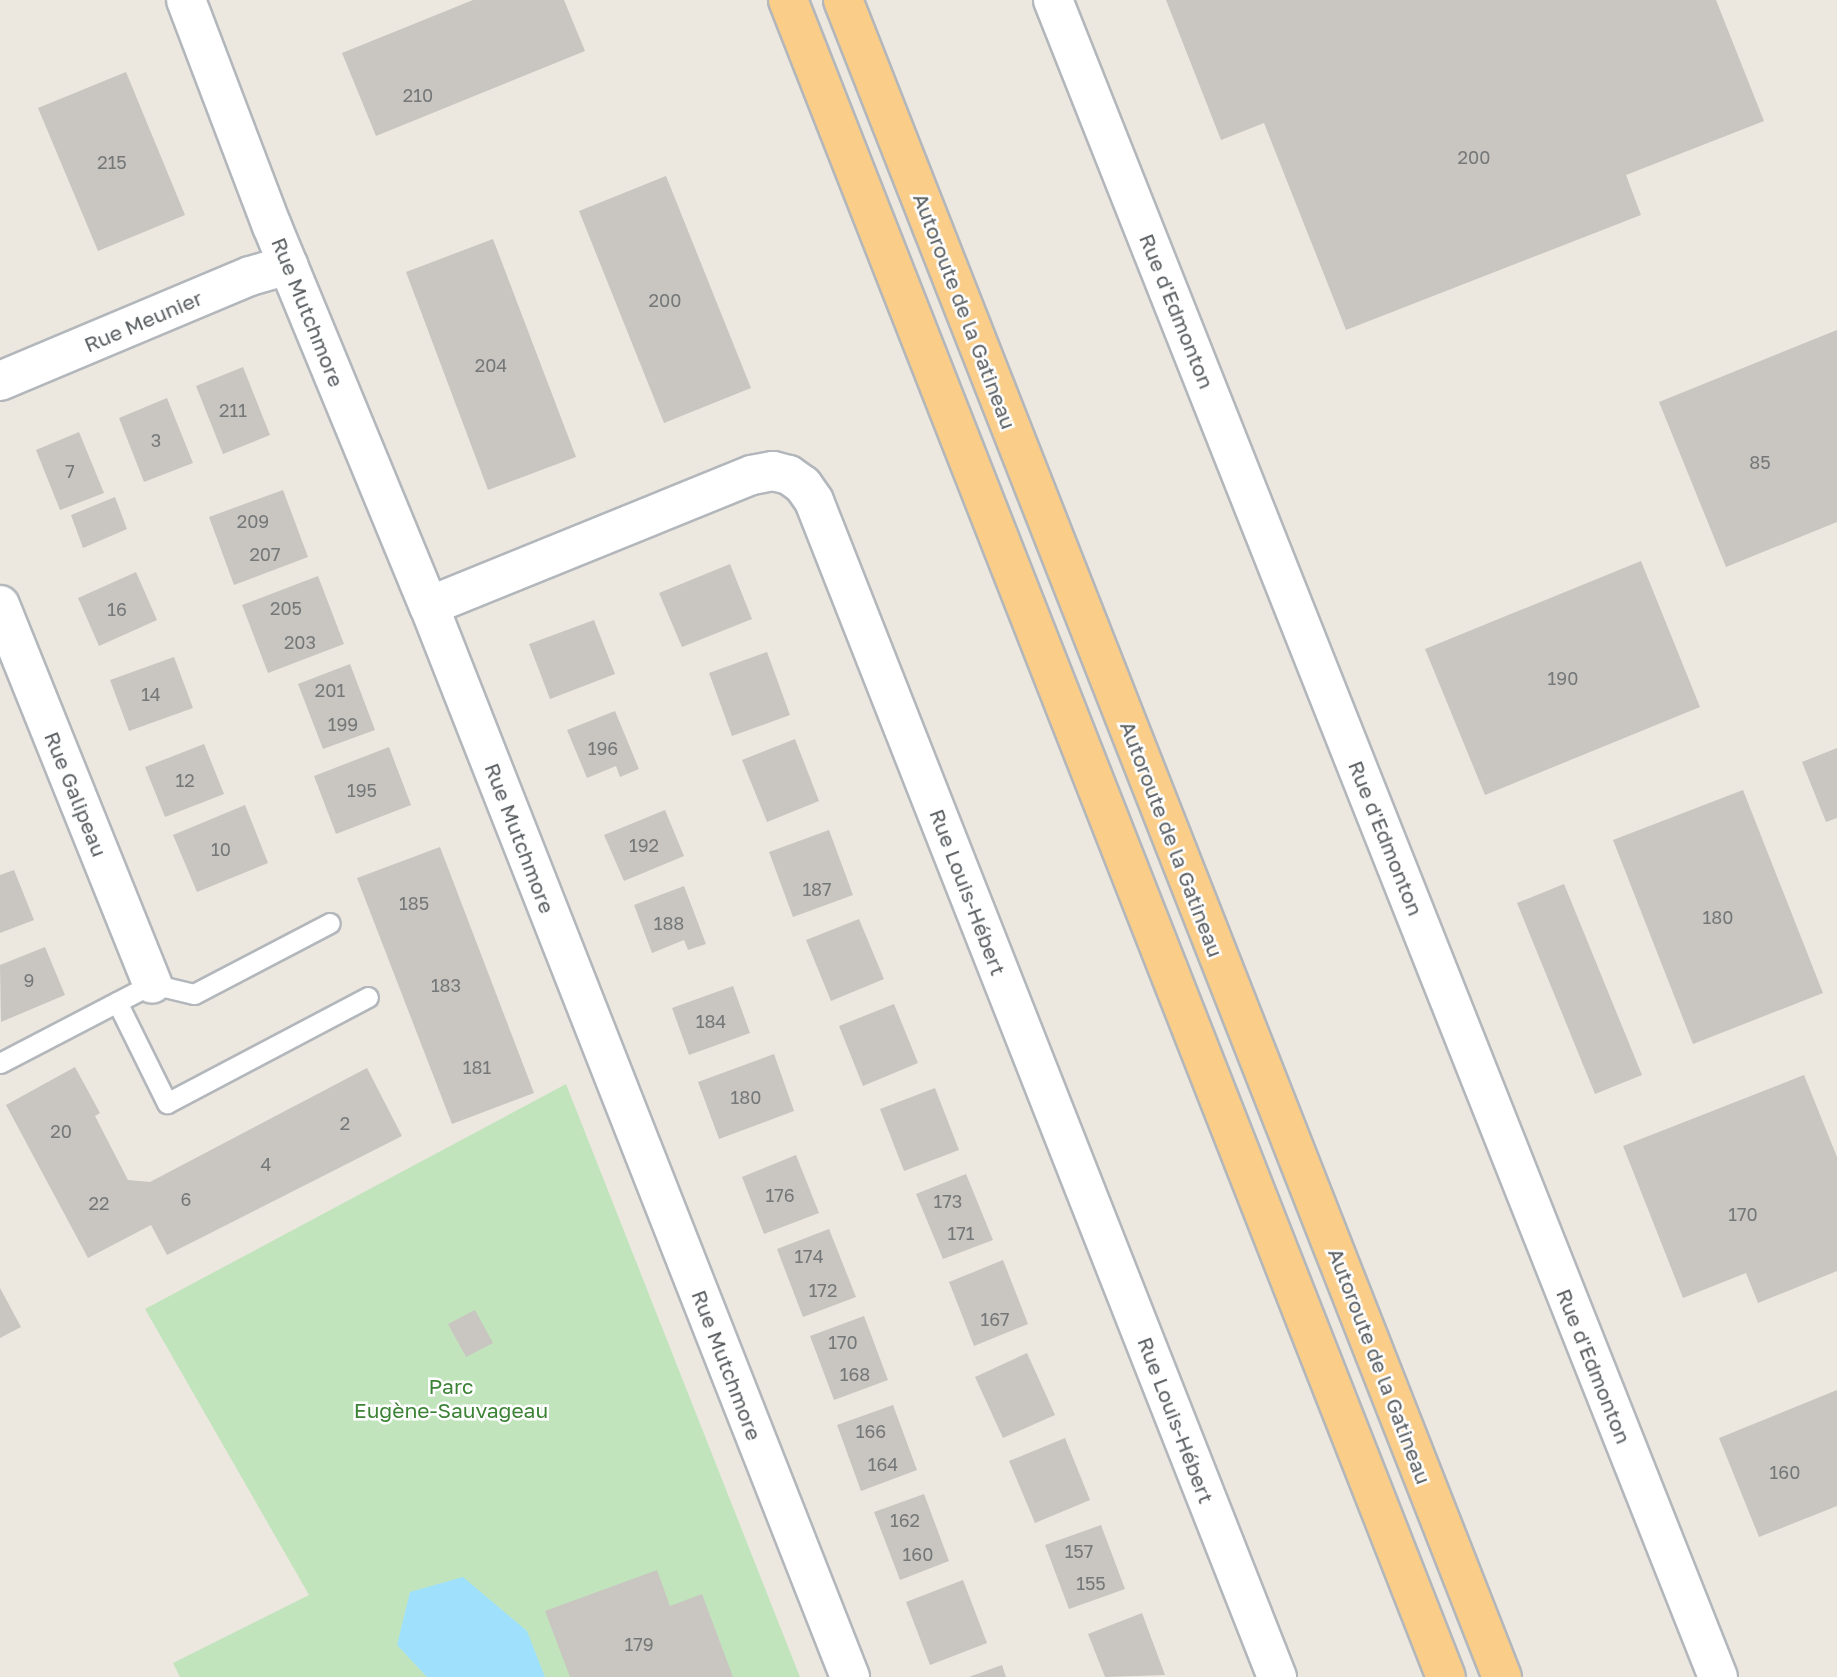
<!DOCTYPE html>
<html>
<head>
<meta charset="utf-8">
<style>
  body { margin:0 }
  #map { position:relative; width:1837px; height:1677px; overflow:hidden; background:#ece8e0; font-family:"Golos Text",sans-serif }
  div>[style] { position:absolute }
  .green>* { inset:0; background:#c2e4bd }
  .water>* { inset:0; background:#9fe1fd }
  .building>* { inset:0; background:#c9c5c0 }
  .roads { filter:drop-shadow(2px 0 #b3b7bb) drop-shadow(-2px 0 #b3b7bb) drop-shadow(0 2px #b3b7bb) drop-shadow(0 -2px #b3b7bb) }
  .service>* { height:19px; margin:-9.5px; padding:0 9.5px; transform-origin:9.5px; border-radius:9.5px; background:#fff }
  .minor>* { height:38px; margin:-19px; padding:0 19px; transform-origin:19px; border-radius:19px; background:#fff }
  .motorway>* { height:38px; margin:-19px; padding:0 19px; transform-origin:19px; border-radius:19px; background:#face89 }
  span { translate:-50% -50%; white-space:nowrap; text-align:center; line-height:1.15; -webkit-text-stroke:5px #fff; paint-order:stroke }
  .number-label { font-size:18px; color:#757879 }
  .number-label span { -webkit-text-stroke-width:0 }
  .street-label { font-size:21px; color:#595e61 }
  .park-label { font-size:21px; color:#3d8336 }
</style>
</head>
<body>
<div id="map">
  <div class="green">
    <div style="clip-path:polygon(566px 1084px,800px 1677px,180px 1677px,173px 1663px,309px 1595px,145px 1309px)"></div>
  </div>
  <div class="water">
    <div style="clip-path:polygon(463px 1577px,527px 1631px,545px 1677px,427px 1677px,397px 1645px,410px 1592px)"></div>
  </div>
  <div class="building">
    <div style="clip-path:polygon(473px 0,564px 0,585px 51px,376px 136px,342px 53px)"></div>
    <div style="clip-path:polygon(1166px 0,1716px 0,1764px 121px,1626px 175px,1641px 215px,1346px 330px,1264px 123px,1221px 140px)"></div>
    <div style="clip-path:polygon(126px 72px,185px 215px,98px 251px,38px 108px)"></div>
    <div style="clip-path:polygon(666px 176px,751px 388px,664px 423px,579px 211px)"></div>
    <div style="clip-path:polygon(493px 239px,576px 457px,488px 490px,406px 272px)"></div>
    <div style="clip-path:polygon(1837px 330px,1837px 522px,1726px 567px,1659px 402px)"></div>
    <div style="clip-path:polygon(243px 367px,270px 435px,223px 454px,196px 386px)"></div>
    <div style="clip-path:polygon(167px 398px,193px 463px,144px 482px,119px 418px)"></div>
    <div style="clip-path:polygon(79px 432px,104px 493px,60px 510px,36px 450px)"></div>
    <div style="clip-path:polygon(283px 490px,308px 557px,234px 585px,209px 517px)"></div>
    <div style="clip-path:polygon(115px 497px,127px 529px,83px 548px,71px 515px)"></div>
    <div style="clip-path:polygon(1641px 561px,1700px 707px,1485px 795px,1425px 649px)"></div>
    <div style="clip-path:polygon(730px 564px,752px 619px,682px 647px,659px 593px)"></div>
    <div style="clip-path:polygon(136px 572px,157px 620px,99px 646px,78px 598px)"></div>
    <div style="clip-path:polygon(318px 576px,344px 644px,268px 673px,242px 605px)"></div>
    <div style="clip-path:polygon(594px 620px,615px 674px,550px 699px,529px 644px)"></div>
    <div style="clip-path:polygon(767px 652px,790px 715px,732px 736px,709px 673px)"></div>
    <div style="clip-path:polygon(174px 657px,193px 708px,129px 731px,110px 680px)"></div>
    <div style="clip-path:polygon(350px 664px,375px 730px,323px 749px,298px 684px)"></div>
    <div style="clip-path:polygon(615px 711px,639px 769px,620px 777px,616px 766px,587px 778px,567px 730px)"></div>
    <div style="clip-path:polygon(795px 739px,819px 801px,767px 822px,742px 760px)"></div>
    <div style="clip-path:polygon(204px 744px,224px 794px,165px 817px,145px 767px)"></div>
    <div style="clip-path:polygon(389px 747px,411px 805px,336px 834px,314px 776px)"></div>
    <div style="clip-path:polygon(1837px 748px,1837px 818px,1826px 822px,1802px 762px)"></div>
    <div style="clip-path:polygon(1743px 790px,1823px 993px,1693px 1044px,1613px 840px)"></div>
    <div style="clip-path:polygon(245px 805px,268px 863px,197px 892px,173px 835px)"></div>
    <div style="clip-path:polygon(665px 810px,684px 856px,624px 881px,604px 835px)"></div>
    <div style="clip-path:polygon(829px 830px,853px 895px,793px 917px,769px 852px)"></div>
    <div style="clip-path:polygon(440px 847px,534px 1093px,452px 1124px,357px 878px)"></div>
    <div style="clip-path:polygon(14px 870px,34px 920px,0 933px,0 875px)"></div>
    <div style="clip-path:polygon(1564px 884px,1642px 1075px,1595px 1094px,1517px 903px)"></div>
    <div style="clip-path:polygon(684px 886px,706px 944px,688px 950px,684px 940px,652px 953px,634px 905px)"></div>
    <div style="clip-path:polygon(859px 919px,884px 979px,831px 1001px,806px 940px)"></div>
    <div style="clip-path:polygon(45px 947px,65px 995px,1px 1022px,0 965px)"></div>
    <div style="clip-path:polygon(733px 986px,750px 1033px,689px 1055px,672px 1008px)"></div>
    <div style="clip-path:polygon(894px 1004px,918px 1063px,863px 1086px,839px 1026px)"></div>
    <div style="clip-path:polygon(774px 1054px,794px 1111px,719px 1139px,698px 1082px)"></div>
    <div style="clip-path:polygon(75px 1067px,100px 1113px,95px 1116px,128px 1180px,150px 1182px,367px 1068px,402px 1136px,167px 1255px,151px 1225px,88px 1258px,6px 1105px)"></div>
    <div style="clip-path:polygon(1804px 1075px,1837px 1157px,1837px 1271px,1758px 1303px,1746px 1273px,1683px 1298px,1623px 1146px)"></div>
    <div style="clip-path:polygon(935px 1088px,959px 1150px,904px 1171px,880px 1109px)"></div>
    <div style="clip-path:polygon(796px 1155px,819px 1213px,764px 1234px,742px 1177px)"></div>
    <div style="clip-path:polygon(966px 1174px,993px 1240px,943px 1259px,916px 1194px)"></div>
    <div style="clip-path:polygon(829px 1229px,856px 1297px,803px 1317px,777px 1249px)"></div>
    <div style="clip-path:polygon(1003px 1260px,1028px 1324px,974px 1346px,949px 1282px)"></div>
    <div style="clip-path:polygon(0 1288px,21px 1327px,0 1338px)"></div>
    <div style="clip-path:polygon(475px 1310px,493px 1343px,466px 1357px,448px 1324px)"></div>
    <div style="clip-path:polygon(864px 1316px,888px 1380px,834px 1400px,810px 1336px)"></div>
    <div style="clip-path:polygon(1027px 1353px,1055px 1415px,1003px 1438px,975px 1377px)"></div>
    <div style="clip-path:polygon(1837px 1390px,1837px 1506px,1759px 1537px,1719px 1438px)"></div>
    <div style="clip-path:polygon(893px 1405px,917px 1470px,861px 1491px,837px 1425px)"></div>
    <div style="clip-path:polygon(1065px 1438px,1090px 1500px,1035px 1523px,1009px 1461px)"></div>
    <div style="clip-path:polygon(924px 1494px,949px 1561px,900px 1580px,874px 1512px)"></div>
    <div style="clip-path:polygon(1101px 1525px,1125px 1589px,1069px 1609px,1045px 1545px)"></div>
    <div style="clip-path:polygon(657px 1570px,670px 1606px,702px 1594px,733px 1677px,570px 1677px,545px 1611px)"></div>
    <div style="clip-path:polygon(963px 1580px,987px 1643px,930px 1665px,906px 1602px)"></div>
    <div style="clip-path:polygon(1142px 1613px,1165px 1675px,1105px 1677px,1088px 1634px)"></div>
    <div style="clip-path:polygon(1002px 1665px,1006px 1677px,969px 1677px)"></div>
  </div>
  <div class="roads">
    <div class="service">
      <div style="left:117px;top:1002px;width:113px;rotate:63.7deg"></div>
      <div style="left:167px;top:1103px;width:227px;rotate:-27.8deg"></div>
      <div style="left:0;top:1063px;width:171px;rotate:-27.5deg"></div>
      <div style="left:152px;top:984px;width:43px;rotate:13.4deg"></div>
      <div style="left:194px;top:994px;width:153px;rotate:-27.6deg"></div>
    </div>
    <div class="minor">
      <div style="left:186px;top:0;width:242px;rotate:69.2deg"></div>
      <div style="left:272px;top:226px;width:411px;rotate:67.6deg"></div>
      <div style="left:429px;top:606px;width:1151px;rotate:68.54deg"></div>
      <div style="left:1053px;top:0;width:1804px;rotate:68.37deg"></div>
      <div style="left:0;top:381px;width:271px;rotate:-22.8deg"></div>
      <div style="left:250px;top:276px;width:40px;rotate:-16deg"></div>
      <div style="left:0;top:605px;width:408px;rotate:68.1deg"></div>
      <div style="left:429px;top:606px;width:349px;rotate:-22.1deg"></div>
      <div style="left:752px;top:475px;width:21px;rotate:-11deg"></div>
      <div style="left:773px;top:471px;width:16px;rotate:14deg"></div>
      <div style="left:789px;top:475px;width:17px;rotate:36deg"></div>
      <div style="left:803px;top:485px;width:19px;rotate:55deg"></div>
      <div style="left:814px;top:501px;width:1264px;rotate:68.51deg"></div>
    </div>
    <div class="motorway">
      <div style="left:788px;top:0;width:1801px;rotate:68.58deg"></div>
      <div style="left:843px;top:0;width:1802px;rotate:68.55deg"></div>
    </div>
  </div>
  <div class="number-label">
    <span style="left:418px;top:95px">210</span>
    <span style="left:1474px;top:157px">200</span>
    <span style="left:112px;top:162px">215</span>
    <span style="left:665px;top:300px">200</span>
    <span style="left:491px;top:365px">204</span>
    <span style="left:233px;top:410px">211</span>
    <span style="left:156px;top:440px">3</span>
    <span style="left:1760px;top:462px">85</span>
    <span style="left:70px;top:471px">7</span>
    <span style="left:253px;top:521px">209</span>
    <span style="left:265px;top:554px">207</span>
    <span style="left:286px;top:608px">205</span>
    <span style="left:117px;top:609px">16</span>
    <span style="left:300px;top:642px">203</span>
    <span style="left:1563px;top:678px">190</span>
    <span style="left:330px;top:690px">201</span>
    <span style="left:151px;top:694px">14</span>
    <span style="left:343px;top:724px">199</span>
    <span style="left:603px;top:748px">196</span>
    <span style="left:185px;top:780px">12</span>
    <span style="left:362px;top:790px">195</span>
    <span style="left:644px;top:845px">192</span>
    <span style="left:221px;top:849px">10</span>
    <span style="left:817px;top:889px">187</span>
    <span style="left:414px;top:903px">185</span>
    <span style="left:1718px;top:917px">180</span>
    <span style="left:669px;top:923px">188</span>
    <span style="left:29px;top:980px">9</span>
    <span style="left:446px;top:985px">183</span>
    <span style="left:711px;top:1021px">184</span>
    <span style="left:477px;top:1067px">181</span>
    <span style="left:746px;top:1097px">180</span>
    <span style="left:345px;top:1123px">2</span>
    <span style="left:61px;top:1131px">20</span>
    <span style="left:266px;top:1164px">4</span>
    <span style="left:780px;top:1195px">176</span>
    <span style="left:186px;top:1199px">6</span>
    <span style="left:948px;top:1201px">173</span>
    <span style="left:99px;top:1203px">22</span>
    <span style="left:1743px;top:1214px">170</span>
    <span style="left:961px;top:1233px">171</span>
    <span style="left:809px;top:1256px">174</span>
    <span style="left:823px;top:1290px">172</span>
    <span style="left:995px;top:1319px">167</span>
    <span style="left:843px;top:1342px">170</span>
    <span style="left:855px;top:1374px">168</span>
    <span style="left:871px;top:1431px">166</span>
    <span style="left:883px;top:1464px">164</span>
    <span style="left:1785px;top:1472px">160</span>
    <span style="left:905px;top:1520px">162</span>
    <span style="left:1079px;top:1551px">157</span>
    <span style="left:918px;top:1554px">160</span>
    <span style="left:1091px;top:1583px">155</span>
    <span style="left:639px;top:1644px">179</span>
  </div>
  <div class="street-label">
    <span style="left:965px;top:311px;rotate:69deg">Autoroute de la Gatineau</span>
    <span style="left:1177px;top:311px;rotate:68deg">Rue d'Edmonton</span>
    <span style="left:308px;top:312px;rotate:68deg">Rue Mutchmore</span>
    <span style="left:143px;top:321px;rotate:-23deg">Rue Meunier</span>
    <span style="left:76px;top:794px;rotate:68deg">Rue Galipeau</span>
    <span style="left:520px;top:838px;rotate:69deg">Rue Mutchmore</span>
    <span style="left:1386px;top:838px;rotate:68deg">Rue d'Edmonton</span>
    <span style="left:1172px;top:839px;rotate:69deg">Autoroute de la Gatineau</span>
    <span style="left:968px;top:892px;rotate:69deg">Rue Louis-Hébert</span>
    <span style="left:727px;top:1365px;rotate:69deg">Rue Mutchmore</span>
    <span style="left:1380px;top:1366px;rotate:69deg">Autoroute de la Gatineau</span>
    <span style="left:1594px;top:1366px;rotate:68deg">Rue d'Edmonton</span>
    <span style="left:1176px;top:1420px;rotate:69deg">Rue Louis-Hébert</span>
  </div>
  <div class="park-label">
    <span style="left:451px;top:1398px">Parc<br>Eugène-Sauvageau</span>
  </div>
</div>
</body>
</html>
